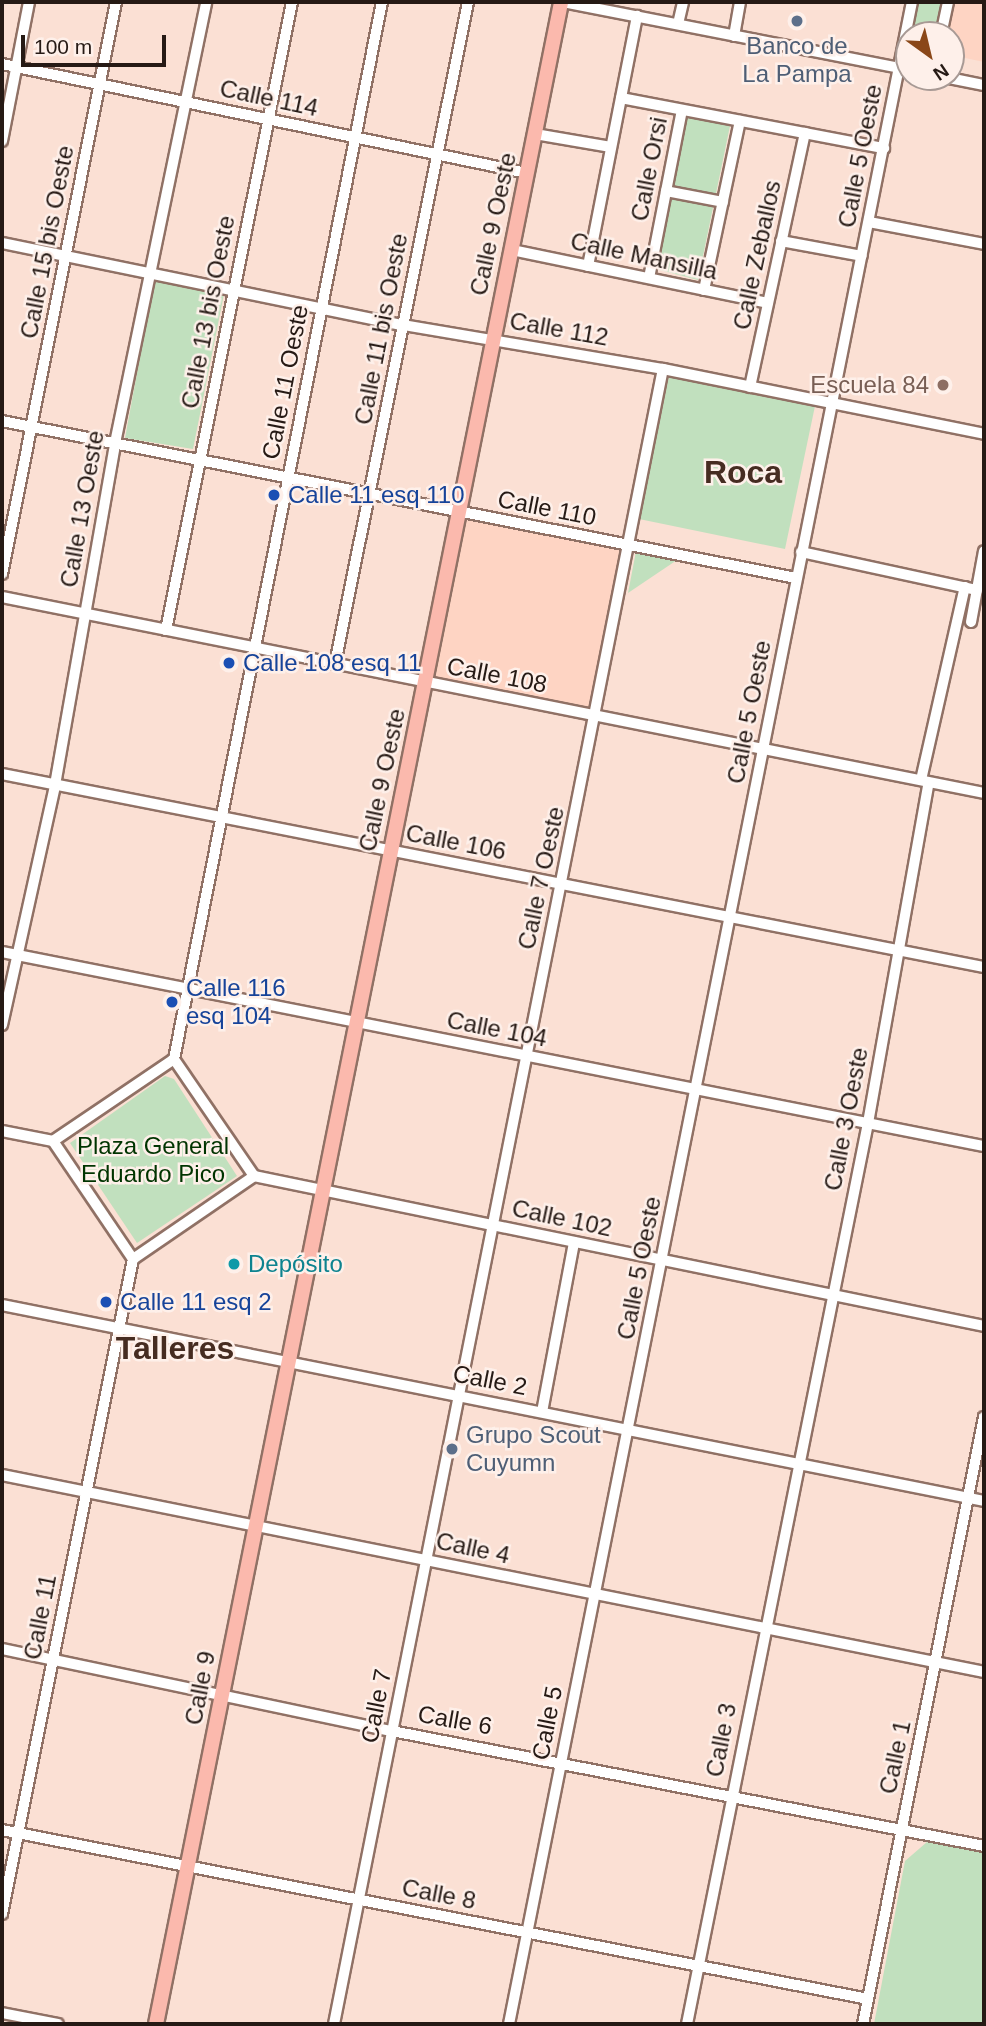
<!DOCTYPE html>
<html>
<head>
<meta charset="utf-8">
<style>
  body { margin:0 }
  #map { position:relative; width:986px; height:2026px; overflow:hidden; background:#fbe0d4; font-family:Arial,sans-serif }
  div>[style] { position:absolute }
  .built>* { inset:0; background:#fed4c3 }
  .green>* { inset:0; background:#c1e0be }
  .roads { filter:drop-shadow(2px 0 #907165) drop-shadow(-2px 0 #907165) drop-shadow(0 2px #907165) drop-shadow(0 -2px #907165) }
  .minor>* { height:10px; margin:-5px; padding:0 5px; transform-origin:5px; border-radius:5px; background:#fff }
  .major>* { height:14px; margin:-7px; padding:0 7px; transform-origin:7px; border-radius:7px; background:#fbb9ad }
  .dots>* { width:19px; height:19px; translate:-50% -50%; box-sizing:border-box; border:4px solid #fef0ea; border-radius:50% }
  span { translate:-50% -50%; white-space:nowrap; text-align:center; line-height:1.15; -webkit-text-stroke:5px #fef0ea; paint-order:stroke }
  .service-label { font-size:24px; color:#4e5e75 }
  .left { translate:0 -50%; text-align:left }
  .street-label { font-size:24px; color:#261a15 }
  .education-label { font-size:24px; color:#785e54 }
  .right { translate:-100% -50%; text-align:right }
  .transit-label { font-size:24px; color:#164399 }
  .park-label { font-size:24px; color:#003400 }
  .culture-label { font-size:24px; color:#0d838f }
  .district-label { font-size:32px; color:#462c21; font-weight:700 }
  .frame { position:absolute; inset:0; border:4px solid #261a15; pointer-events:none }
  .north { position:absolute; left:895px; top:21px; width:70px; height:70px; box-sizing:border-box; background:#fef0ea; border:2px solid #a89a95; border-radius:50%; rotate:146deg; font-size:19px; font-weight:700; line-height:28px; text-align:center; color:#261a15 }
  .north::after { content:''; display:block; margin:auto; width:24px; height:32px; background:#8a4718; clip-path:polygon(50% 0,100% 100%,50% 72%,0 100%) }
  .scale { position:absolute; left:21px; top:35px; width:145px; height:32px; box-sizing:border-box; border:4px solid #261a15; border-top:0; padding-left:9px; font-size:21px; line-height:24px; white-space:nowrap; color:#261a15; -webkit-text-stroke:5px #fef0ea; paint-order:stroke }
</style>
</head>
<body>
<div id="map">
  <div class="built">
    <div style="clip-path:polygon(953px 2px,984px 2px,984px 62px,951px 55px,951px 35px,946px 35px)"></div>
    <div style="clip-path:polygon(459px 512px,630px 545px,597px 716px,425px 682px)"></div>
  </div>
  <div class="green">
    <div style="clip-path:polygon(916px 2px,945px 2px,937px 35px,910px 35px)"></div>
    <div style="clip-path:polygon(687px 117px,730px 126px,698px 280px,656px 269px)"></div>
    <div style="clip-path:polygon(154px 281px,224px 294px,193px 449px,125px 438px)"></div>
    <div style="clip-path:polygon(669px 376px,815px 406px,785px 549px,639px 519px)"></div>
    <div style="clip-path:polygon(637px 546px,680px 558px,628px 593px)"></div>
    <div style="clip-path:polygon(165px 1076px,174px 1079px,237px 1176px,137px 1243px,70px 1143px)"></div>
    <div style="clip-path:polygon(927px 1842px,984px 1853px,984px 2024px,874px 2024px,905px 1861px)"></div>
  </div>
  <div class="roads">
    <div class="minor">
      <div style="left:563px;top:2px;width:353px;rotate:11.1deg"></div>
      <div style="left:678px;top:24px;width:23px;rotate:-77deg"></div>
      <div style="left:941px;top:35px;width:34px;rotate:-78deg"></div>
      <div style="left:734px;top:36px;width:35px;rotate:-80deg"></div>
      <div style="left:2px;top:64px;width:536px;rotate:11.73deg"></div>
      <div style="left:944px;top:77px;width:41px;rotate:11.3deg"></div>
      <div style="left:621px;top:98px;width:268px;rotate:10.8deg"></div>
      <div style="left:535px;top:134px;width:77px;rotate:9.7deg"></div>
      <div style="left:2px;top:141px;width:142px;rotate:-79deg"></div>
      <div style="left:666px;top:191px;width:58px;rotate:10.9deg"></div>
      <div style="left:869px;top:222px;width:117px;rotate:10.8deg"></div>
      <div style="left:781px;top:241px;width:82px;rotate:10.5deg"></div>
      <div style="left:2px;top:243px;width:409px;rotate:11.6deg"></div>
      <div style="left:403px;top:325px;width:264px;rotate:9.6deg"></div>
      <div style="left:663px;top:369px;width:328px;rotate:11.4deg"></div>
      <div style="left:512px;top:250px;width:261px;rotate:11.7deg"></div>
      <div style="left:588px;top:266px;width:255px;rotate:-78.9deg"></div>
      <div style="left:649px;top:278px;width:171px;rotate:-78.9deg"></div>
      <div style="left:704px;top:290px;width:173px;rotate:-78deg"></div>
      <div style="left:750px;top:387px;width:260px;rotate:-77.8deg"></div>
      <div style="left:2px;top:421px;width:809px;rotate:11.18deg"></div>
      <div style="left:801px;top:552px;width:180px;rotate:12.2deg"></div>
      <div style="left:2px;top:574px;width:583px;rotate:-78.73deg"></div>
      <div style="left:2px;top:597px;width:1001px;rotate:11.29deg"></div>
      <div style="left:971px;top:622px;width:72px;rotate:-79.6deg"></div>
      <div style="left:166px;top:630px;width:641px;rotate:-78.65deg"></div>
      <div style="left:335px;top:664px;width:675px;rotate:-78.64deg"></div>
      <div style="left:2px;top:774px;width:1001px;rotate:11.12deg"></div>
      <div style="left:921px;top:780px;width:198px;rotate:-77.2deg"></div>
      <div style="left:2px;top:952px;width:1001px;rotate:11.18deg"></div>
      <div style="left:2px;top:1025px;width:246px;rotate:-77.5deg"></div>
      <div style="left:55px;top:785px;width:347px;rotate:-80deg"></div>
      <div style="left:115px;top:443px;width:450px;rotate:-78.3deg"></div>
      <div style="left:2px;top:1131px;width:52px;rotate:11.1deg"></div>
      <div style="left:53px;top:1141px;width:146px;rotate:-34.1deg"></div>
      <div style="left:53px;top:1141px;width:143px;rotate:55.9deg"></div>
      <div style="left:254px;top:1176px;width:142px;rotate:-124.4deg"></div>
      <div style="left:174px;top:1059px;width:1077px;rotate:-78.87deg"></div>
      <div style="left:254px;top:1176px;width:745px;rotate:11.61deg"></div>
      <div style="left:2px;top:1305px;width:1001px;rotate:11.29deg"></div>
      <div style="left:542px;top:1412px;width:173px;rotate:-79.3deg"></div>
      <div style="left:2px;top:1475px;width:1002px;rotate:11.34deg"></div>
      <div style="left:2px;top:1649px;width:399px;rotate:11.9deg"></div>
      <div style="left:392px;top:1731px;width:603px;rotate:10.99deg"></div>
      <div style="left:2px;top:1830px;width:882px;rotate:11.04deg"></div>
      <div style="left:2px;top:1914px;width:668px;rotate:-78.69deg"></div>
      <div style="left:133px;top:1259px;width:147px;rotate:-34.4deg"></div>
      <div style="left:2px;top:2013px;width:57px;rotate:11.1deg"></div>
      <div style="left:334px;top:2024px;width:1687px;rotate:-78.76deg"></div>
      <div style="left:509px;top:2024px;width:2062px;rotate:-78.73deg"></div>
      <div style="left:687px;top:2024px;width:919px;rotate:-78.64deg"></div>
      <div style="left:868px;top:1123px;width:346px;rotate:-79.9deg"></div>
      <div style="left:863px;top:2024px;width:619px;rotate:-78.73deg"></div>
    </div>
    <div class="major">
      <div style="left:156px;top:2024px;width:2062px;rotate:-78.67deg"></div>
    </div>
  </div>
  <div class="dots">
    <div style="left:797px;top:21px;background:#5c6f8a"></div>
    <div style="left:943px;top:385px;background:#8d6e63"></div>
    <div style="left:274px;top:495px;background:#1a4fb4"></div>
    <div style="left:229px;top:663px;background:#1a4fb4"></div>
    <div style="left:172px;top:1002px;background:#1a4fb4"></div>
    <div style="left:234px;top:1264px;background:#0f9aa8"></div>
    <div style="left:106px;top:1302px;background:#1a4fb4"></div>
    <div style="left:452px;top:1449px;background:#5c6f8a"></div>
  </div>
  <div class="service-label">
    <span style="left:797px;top:60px">Banco de<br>La Pampa</span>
    <span class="left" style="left:466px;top:1449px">Grupo Scout<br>Cuyumn</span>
  </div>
  <div class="street-label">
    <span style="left:269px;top:98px;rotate:12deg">Calle 114</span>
    <span style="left:860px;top:156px;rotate:-79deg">Calle 5 Oeste</span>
    <span style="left:649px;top:169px;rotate:-79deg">Calle Orsi</span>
    <span style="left:493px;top:224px;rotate:-78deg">Calle 9 Oeste</span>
    <span style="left:47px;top:242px;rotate:-79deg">Calle 15 bis Oeste</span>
    <span style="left:757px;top:255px;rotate:-78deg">Calle Zeballos</span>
    <span style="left:644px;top:256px;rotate:12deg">Calle Mansilla</span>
    <span style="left:208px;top:312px;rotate:-79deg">Calle 13 bis Oeste</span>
    <span style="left:381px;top:329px;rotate:-79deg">Calle 11 bis Oeste</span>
    <span style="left:559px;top:329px;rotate:10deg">Calle 112</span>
    <span style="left:285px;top:382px;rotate:-79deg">Calle 11 Oeste</span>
    <span style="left:547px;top:508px;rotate:11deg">Calle 110</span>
    <span style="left:82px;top:509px;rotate:-80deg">Calle 13 Oeste</span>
    <span style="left:497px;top:675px;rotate:11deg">Calle 108</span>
    <span style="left:749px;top:712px;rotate:-79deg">Calle 5 Oeste</span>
    <span style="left:382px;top:780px;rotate:-78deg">Calle 9 Oeste</span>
    <span style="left:456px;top:842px;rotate:11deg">Calle 106</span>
    <span style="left:541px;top:878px;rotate:-78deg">Calle 7 Oeste</span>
    <span style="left:497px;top:1029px;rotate:11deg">Calle 104</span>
    <span style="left:846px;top:1119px;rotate:-79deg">Calle 3 Oeste</span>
    <span style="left:562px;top:1218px;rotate:12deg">Calle 102</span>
    <span style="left:639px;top:1268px;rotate:-79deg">Calle 5 Oeste</span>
    <span style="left:490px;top:1380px;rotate:11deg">Calle 2</span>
    <span style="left:473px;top:1548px;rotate:12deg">Calle 4</span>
    <span style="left:40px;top:1617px;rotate:-79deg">Calle 11</span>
    <span style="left:200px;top:1688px;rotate:-79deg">Calle 9</span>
    <span style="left:376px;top:1706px;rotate:-79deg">Calle 7</span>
    <span style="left:455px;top:1720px;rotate:10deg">Calle 6</span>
    <span style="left:547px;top:1723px;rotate:-79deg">Calle 5</span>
    <span style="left:721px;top:1740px;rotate:-79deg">Calle 3</span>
    <span style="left:895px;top:1757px;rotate:-78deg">Calle 1</span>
    <span style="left:439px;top:1894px;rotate:11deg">Calle 8</span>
  </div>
  <div class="education-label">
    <span class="right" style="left:929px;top:385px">Escuela 84</span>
  </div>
  <div class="transit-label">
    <span class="left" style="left:288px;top:495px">Calle 11 esq 110</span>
    <span class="left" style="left:243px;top:663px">Calle 108 esq 11</span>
    <span class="left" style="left:186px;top:1002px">Calle 116<br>esq 104</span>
    <span class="left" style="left:120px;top:1302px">Calle 11 esq 2</span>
  </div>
  <div class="park-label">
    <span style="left:153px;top:1160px">Plaza General<br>Eduardo Pico</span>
  </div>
  <div class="culture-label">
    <span class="left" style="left:248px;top:1264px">Depósito</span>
  </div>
  <div class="district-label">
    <span style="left:743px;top:472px">Roca</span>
    <span style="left:175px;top:1348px">Talleres</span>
  </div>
  <div class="frame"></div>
  <div class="north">N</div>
  <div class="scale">100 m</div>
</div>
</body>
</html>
